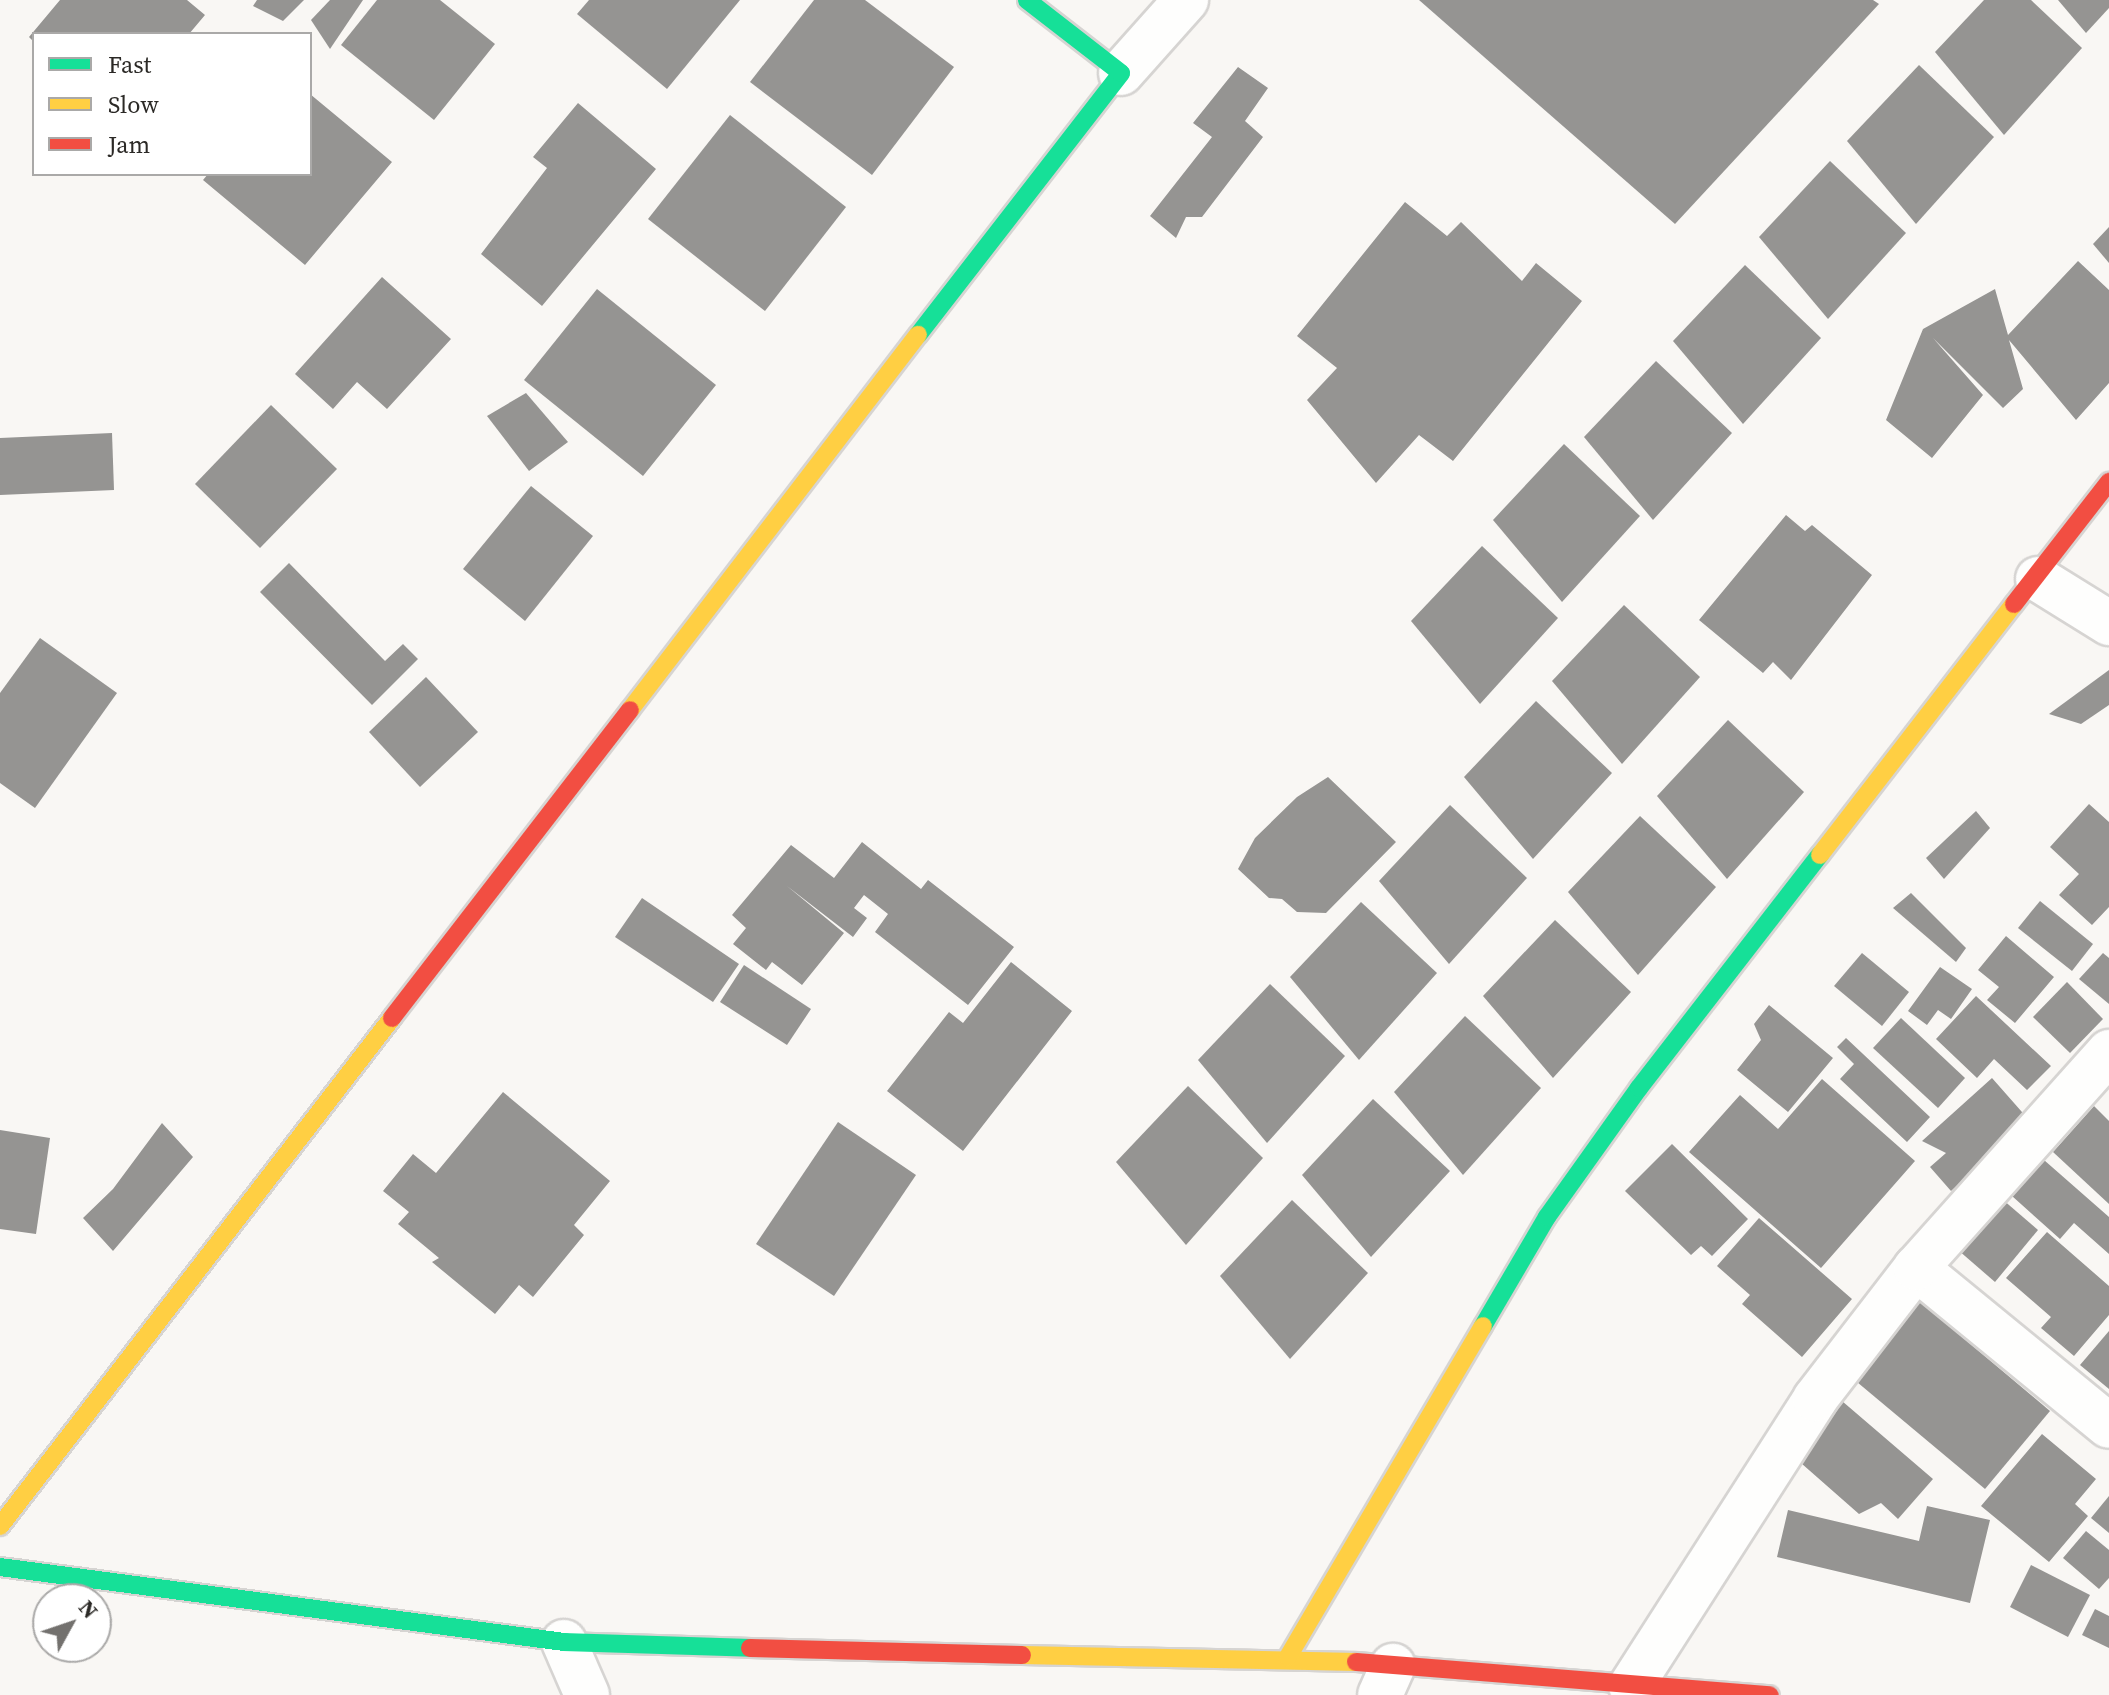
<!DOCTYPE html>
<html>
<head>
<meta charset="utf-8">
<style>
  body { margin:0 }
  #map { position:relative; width:2109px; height:1695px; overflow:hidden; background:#f9f7f4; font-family:"Source Serif 4",serif }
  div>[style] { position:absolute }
  .building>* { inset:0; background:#959492 }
  .roads { filter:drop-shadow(2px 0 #d6d4d2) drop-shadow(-2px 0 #d6d4d2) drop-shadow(0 2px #d6d4d2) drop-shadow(0 -2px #d6d4d2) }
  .street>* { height:44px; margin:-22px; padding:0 22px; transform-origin:22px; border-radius:22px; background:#fefefd }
  .fast>* { height:18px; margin:-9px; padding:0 9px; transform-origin:9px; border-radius:9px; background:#16e098 }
  .slow>* { height:18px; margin:-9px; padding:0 9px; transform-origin:9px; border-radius:9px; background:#ffcf43 }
  .jam>* { height:18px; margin:-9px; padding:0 9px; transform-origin:9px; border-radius:9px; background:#f24e42 }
  span { translate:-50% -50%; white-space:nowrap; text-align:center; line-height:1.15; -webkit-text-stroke:8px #fff; paint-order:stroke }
  .legend { position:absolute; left:32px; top:32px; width:280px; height:144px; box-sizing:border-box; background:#fff; border:2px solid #aaa9a8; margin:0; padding:10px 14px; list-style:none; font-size:24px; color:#2b2926 }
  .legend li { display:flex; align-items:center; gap:16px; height:40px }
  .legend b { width:40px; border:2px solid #aaa9a8 }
  .north { position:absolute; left:32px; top:1583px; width:80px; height:80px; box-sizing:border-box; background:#fff; border:2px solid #aaa9a8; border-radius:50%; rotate:50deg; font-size:22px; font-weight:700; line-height:32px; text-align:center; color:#2b2926 }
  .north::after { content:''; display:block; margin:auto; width:28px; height:36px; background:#73716e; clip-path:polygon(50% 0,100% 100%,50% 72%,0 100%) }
</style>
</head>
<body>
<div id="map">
  <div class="building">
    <div style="clip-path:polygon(60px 0,187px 0,205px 15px,189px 34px,34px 34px,34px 42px,29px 37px)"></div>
    <div style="clip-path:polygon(257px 0,304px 0,283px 21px,253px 6px)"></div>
    <div style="clip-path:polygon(330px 0,363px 0,330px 49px,311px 20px)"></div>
    <div style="clip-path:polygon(377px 0,440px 0,495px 44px,434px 120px,341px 45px)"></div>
    <div style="clip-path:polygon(589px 0,740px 0,667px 89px,577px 14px)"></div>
    <div style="clip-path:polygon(814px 0,865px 0,954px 67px,872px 175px,750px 82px)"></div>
    <div style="clip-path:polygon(1419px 0,1873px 0,1879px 4px,1675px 224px)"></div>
    <div style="clip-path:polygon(1984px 0,2031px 0,2082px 48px,2004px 135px,1935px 52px)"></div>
    <div style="clip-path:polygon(2058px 0,2109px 0,2109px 8px,2086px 33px)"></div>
    <div style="clip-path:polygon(1919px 65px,1994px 137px,1916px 224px,1847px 141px)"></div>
    <div style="clip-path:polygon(1238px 67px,1268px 88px,1245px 121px,1263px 137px,1202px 217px,1186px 217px,1176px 238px,1150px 216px,1212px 137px,1193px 123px)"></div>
    <div style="clip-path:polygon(310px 94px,392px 162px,305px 265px,203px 180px,208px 174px,310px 174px)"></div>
    <div style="clip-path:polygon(578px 103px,656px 169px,542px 306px,481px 254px,547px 168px,533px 157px)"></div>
    <div style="clip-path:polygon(730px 115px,846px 207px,765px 311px,648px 219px)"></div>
    <div style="clip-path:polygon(1830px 161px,1906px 233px,1828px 319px,1759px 237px)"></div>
    <div style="clip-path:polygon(1405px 202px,1447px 236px,1461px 222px,1522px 281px,1536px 263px,1582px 301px,1453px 461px,1419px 435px,1376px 483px,1307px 400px,1337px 368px,1297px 336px)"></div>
    <div style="clip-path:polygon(2109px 227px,2109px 263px,2093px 244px)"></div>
    <div style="clip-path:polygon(2078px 261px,2109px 290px,2109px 383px,2076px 420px,2009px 340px,2023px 389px,2003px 408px,1933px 338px,1983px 395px,1932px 458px,1886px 420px,1923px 329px,1995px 289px,2008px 335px)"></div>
    <div style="clip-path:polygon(1745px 265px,1821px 338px,1743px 424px,1673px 341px)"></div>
    <div style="clip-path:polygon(382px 277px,451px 339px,387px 409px,357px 382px,333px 409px,295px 374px)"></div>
    <div style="clip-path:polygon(597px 289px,716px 385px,643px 476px,524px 380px)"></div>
    <div style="clip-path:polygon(1656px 361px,1732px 433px,1653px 520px,1584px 437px)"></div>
    <div style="clip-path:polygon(526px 393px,568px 442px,529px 471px,487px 416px)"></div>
    <div style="clip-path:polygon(271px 405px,337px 469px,260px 548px,195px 484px)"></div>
    <div style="clip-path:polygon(112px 433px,114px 490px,0 495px,0 438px)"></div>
    <div style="clip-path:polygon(1564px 444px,1640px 516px,1562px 602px,1493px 520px)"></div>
    <div style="clip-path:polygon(531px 486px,593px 536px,525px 621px,463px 569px)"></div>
    <div style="clip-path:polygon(1786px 515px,1805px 531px,1812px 525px,1872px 575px,1791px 680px,1773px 662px,1763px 673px,1699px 620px)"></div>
    <div style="clip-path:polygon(1482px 546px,1558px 618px,1480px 704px,1411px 621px)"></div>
    <div style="clip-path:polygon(289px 563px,385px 661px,403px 644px,418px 659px,372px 705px,260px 592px)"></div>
    <div style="clip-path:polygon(1624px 605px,1700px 677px,1622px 764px,1552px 681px)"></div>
    <div style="clip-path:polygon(40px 638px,117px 693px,35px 808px,0 783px,0 693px)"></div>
    <div style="clip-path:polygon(2109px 670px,2109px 705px,2081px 724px,2049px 714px)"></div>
    <div style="clip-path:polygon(426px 677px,478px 732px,420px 787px,369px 732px)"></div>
    <div style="clip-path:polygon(1536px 701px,1612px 773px,1533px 859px,1464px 777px)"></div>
    <div style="clip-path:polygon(1728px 720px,1804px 792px,1727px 879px,1657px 796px)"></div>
    <div style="clip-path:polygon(1328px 777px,1396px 842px,1326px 913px,1297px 912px,1282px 899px,1269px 898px,1238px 869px,1255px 838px,1297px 797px)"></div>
    <div style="clip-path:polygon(2089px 804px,2109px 822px,2109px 907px,2092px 925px,2059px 895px,2079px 874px,2050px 847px)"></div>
    <div style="clip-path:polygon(1450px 805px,1527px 878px,1449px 964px,1379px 881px)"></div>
    <div style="clip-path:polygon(1976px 811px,1990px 828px,1944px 879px,1926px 858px)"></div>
    <div style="clip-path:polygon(1640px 816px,1716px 887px,1638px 975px,1568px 892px)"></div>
    <div style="clip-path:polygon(862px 842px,921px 889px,928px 880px,1014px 947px,968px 1005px,875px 932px,888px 914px,864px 895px,854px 908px,867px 918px,853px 937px,787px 886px,844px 933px,802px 985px,772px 962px,766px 970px,733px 944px,746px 928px,732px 915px,791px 845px,834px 878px)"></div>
    <div style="clip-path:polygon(1911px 893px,1966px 948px,1956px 962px,1893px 908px)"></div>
    <div style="clip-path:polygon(642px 898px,739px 964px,713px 1002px,615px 937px)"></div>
    <div style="clip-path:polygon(2040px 901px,2093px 944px,2072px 971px,2018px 928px)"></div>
    <div style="clip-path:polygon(1361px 902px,1437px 973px,1359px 1060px,1290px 977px)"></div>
    <div style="clip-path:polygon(1555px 920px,1631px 992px,1553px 1078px,1483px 996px)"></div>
    <div style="clip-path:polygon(2006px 936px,2054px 977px,2015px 1023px,1987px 1000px,1999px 987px,1978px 970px)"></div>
    <div style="clip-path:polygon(1862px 953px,1909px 992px,1882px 1026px,1834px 986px)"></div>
    <div style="clip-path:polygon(2103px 953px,2109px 958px,2109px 1004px,2079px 979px)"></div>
    <div style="clip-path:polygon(1011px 962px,1072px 1011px,963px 1151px,887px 1091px,949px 1012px,963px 1023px)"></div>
    <div style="clip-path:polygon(744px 965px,811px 1009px,787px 1045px,720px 1002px)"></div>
    <div style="clip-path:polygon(1940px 967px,1972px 989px,1951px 1019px,1938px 1010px,1927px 1025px,1908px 1011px)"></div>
    <div style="clip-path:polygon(2067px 982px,2103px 1019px,2070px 1053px,2033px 1017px)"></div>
    <div style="clip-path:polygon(1270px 984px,1345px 1056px,1267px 1143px,1198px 1060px)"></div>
    <div style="clip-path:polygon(1976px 996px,2051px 1066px,2027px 1090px,1994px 1059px,1977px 1078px,1936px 1039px)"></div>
    <div style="clip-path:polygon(1769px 1005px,1833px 1058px,1788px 1112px,1737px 1070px,1761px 1040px,1754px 1024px)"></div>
    <div style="clip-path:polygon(1465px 1016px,1541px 1088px,1463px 1175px,1394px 1092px)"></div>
    <div style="clip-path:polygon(1901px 1018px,1965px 1078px,1938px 1108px,1873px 1048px)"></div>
    <div style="clip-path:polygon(1846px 1038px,1930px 1117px,1907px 1142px,1840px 1079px,1854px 1064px,1837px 1047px)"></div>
    <div style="clip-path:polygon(1992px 1078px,2029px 1120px,1951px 1191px,1930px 1167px,1946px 1153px,1922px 1141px)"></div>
    <div style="clip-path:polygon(1822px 1079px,1915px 1161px,1821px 1268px,1689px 1152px,1740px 1095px,1778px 1129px)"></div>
    <div style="clip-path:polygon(1188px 1086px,1263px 1158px,1186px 1245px,1116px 1162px)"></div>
    <div style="clip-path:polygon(503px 1092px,610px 1181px,574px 1225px,584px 1235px,533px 1297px,519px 1285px,495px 1314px,432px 1262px,439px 1258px,398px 1224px,409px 1212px,383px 1191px,413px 1154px,436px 1173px)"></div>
    <div style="clip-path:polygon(1373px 1099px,1450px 1171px,1371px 1257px,1302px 1175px)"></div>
    <div style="clip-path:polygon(2094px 1106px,2109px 1121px,2109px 1204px,2053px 1152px)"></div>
    <div style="clip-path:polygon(838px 1122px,916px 1175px,834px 1296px,756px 1244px)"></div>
    <div style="clip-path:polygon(162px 1123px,193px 1157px,113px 1251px,83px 1218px,113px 1189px)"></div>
    <div style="clip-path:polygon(0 1130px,50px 1138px,36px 1234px,0 1229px)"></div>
    <div style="clip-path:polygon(1672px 1144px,1748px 1219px,1712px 1256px,1701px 1246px,1691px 1255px,1625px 1191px)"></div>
    <div style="clip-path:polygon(2044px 1160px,2109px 1217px,2109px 1254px,2074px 1223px,2060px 1239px,2012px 1196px)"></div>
    <div style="clip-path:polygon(2002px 1199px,2038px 1230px,1995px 1282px,1958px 1250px)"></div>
    <div style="clip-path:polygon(1292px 1200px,1368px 1273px,1290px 1359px,1220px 1276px)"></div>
    <div style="clip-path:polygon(1759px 1218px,1852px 1299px,1802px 1357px,1742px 1304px,1750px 1295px,1717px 1266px)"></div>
    <div style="clip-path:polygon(2047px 1232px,2109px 1286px,2109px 1315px,2074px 1356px,2041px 1328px,2051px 1317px,2006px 1278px)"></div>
    <div style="clip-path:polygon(1917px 1299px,2050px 1411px,1985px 1489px,1851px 1377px)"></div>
    <div style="clip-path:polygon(2109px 1331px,2109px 1389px,2080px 1365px)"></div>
    <div style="clip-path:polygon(1842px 1401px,1933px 1479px,1898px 1519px,1881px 1503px,1859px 1514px,1793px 1456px)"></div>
    <div style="clip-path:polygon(2042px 1434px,2096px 1479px,2075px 1504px,2088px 1516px,2049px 1562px,1981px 1506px)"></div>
    <div style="clip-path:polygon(2109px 1496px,2109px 1533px,2091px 1518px)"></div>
    <div style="clip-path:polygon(1927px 1506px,1990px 1520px,1970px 1603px,1777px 1557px,1788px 1510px,1919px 1541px)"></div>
    <div style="clip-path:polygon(2086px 1531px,2109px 1550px,2109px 1578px,2099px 1589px,2063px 1558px)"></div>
    <div style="clip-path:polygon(2031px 1565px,2090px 1595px,2068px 1637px,2010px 1607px)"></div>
    <div style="clip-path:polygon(2095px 1609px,2109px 1616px,2109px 1648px,2082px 1635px)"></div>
  </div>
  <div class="roads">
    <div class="street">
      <div style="left:1121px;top:73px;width:98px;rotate:-48.3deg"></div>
      <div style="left:2038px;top:579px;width:84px;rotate:31.8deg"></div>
      <div style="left:1916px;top:1268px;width:249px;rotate:39.3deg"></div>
      <div style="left:564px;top:1642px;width:58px;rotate:66.5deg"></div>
      <div style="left:1631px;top:1686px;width:341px;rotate:-57.3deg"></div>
      <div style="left:1815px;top:1399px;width:165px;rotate:-52.4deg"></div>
      <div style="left:1916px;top:1268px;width:290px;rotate:-48.2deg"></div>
      <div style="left:1380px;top:1695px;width:32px;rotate:-66deg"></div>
    </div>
    <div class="fast">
      <div style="left:918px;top:335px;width:331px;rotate:-52.2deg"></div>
      <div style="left:1121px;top:73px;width:119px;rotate:-142.2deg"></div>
      <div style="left:1483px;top:1326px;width:126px;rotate:-59.6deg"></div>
      <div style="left:1547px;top:1217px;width:158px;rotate:-54.5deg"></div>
      <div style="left:1639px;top:1088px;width:295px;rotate:-52.2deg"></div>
      <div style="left:0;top:1567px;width:569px;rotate:7.57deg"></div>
      <div style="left:564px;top:1642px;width:186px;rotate:1.8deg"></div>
    </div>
    <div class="slow">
      <div style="left:630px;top:710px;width:473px;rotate:-52.5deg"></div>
      <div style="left:1820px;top:855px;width:317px;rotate:-52.3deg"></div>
      <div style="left:0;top:1526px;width:642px;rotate:-52.34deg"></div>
      <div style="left:1022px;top:1655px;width:334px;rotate:1.2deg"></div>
      <div style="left:1288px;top:1657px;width:384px;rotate:-59.5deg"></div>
    </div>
    <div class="jam">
      <div style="left:2014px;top:604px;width:155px;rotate:-52.1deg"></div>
      <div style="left:392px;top:1018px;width:389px;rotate:-52.3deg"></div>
      <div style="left:750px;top:1648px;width:272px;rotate:1.5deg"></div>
      <div style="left:1356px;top:1662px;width:415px;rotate:4.6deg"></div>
    </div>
  </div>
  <ul class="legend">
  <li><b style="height:10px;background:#16e098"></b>Fast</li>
  <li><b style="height:10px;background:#ffcf43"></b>Slow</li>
  <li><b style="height:10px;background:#f24e42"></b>Jam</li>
  </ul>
  <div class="north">N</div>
</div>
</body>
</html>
